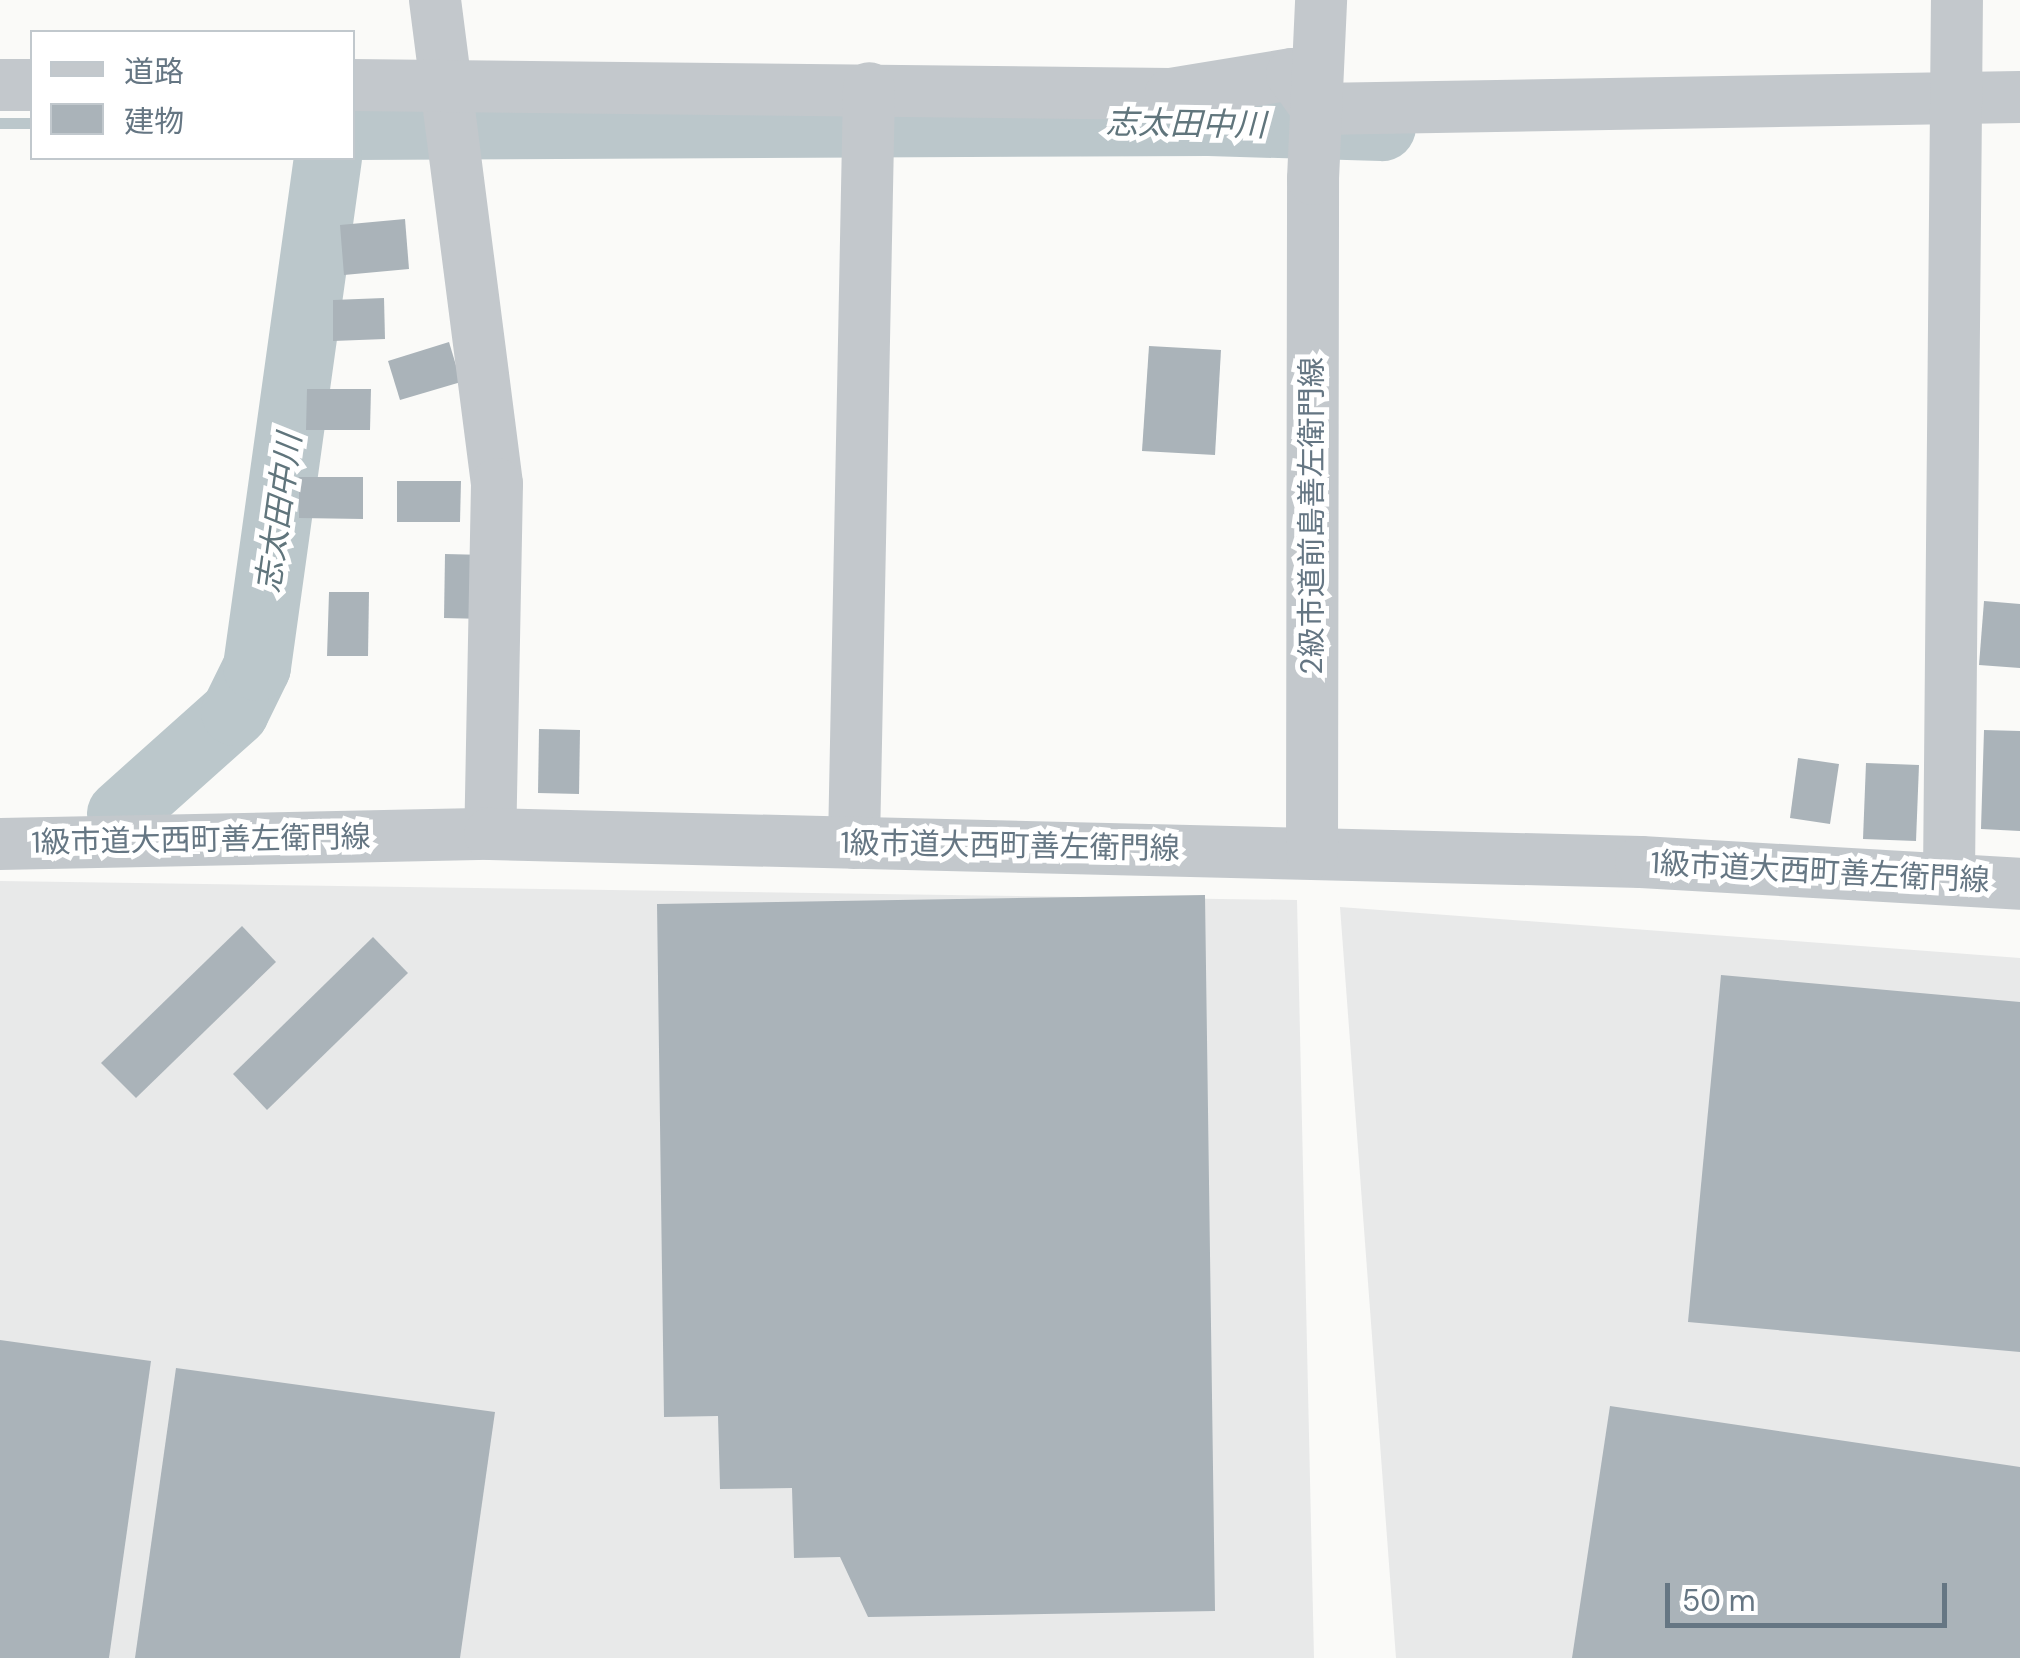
<!DOCTYPE html>
<html>
<head>
<meta charset="utf-8">
<style>
  body { margin:0 }
  #map { position:relative; width:2020px; height:1658px; overflow:hidden; background:#fafaf8; font-family:"DM Sans","Noto Sans JP",sans-serif }
  div>[style] { position:absolute }
  .built>* { inset:0; background:#e8e9e9 }
  .stream>* { height:11px; margin:-5.5px; padding:0 5.5px; transform-origin:5.5px; border-radius:5.5px; background:#bbc7cb }
  .river>* { height:68px; margin:-34px; padding:0 34px; transform-origin:34px; border-radius:34px; background:#bbc7cb }
  .building>* { inset:0; background:#aab3b9 }
  .minor>* { height:52px; margin:-26px; padding:0 26px; transform-origin:26px; border-radius:26px; background:#c3c8cc }
  span { translate:-50% -50%; white-space:nowrap; text-align:center; line-height:1.15; -webkit-text-stroke:10px #fff; paint-order:stroke }
  .street-label { font-size:30px; color:#657683 }
  .water-label { font-size:32px; color:#60757c; font-style:italic }
  .legend { position:absolute; left:30px; top:30px; width:325px; height:130px; box-sizing:border-box; background:#fff; border:2px solid #c1c8cd; margin:0; padding:12px 18px; list-style:none; font-size:30px; color:#657683 }
  .legend li { display:flex; align-items:center; gap:20px; height:50px }
  .legend b { width:50px; border:2px solid #c1c8cd }
  .scale { position:absolute; left:1665px; top:1583px; width:282px; height:45px; box-sizing:border-box; border:5px solid #657683; border-top:0; padding-left:12px; font-size:30px; line-height:35px; white-space:nowrap; color:#657683; -webkit-text-stroke:8px #fff; paint-order:stroke }
</style>
</head>
<body>
<div id="map">
  <div class="built">
    <div style="clip-path:polygon(0 881px,1297px 900px,1314px 1658px,0 1658px)"></div>
    <div style="clip-path:polygon(1340px 907px,2020px 958px,2020px 1658px,1396px 1658px)"></div>
  </div>
  <div class="stream">
    <div style="left:0;top:123px;width:32px"></div>
  </div>
  <div class="river">
    <div style="left:352px;top:126px;width:857px;rotate:-0.27deg"></div>
    <div style="left:1209px;top:122px;width:173px;rotate:1.7deg"></div>
    <div style="left:121px;top:814px;width:153px;rotate:-41.8deg"></div>
    <div style="left:235px;top:712px;width:50px;rotate:-63.9deg"></div>
    <div style="left:257px;top:667px;width:514px;rotate:-82.06deg"></div>
  </div>
  <div class="building">
    <div style="clip-path:polygon(405px 219px,409px 269px,344px 275px,340px 225px)"></div>
    <div style="clip-path:polygon(384px 298px,385px 339px,333px 341px,333px 300px)"></div>
    <div style="clip-path:polygon(449px 342px,461px 382px,400px 400px,388px 361px)"></div>
    <div style="clip-path:polygon(1149px 346px,1221px 350px,1215px 455px,1142px 451px)"></div>
    <div style="clip-path:polygon(307px 389px,371px 389px,370px 430px,306px 430px)"></div>
    <div style="clip-path:polygon(299px 477px,363px 477px,363px 519px,299px 518px)"></div>
    <div style="clip-path:polygon(397px 481px,461px 481px,460px 522px,397px 522px)"></div>
    <div style="clip-path:polygon(445px 554px,486px 555px,485px 619px,444px 618px)"></div>
    <div style="clip-path:polygon(329px 592px,369px 592px,368px 656px,327px 656px)"></div>
    <div style="clip-path:polygon(1984px 601px,2020px 604px,2020px 668px,1979px 665px)"></div>
    <div style="clip-path:polygon(539px 729px,580px 730px,579px 794px,538px 793px)"></div>
    <div style="clip-path:polygon(1984px 730px,2020px 731px,2020px 831px,1981px 829px)"></div>
    <div style="clip-path:polygon(1798px 758px,1839px 764px,1830px 824px,1790px 818px)"></div>
    <div style="clip-path:polygon(1866px 763px,1919px 765px,1916px 841px,1863px 839px)"></div>
    <div style="clip-path:polygon(1205px 895px,1215px 1611px,868px 1617px,840px 1557px,794px 1558px,792px 1488px,720px 1489px,718px 1416px,664px 1417px,657px 904px)"></div>
    <div style="clip-path:polygon(242px 926px,276px 962px,136px 1098px,101px 1063px)"></div>
    <div style="clip-path:polygon(373px 937px,408px 973px,267px 1110px,233px 1074px)"></div>
    <div style="clip-path:polygon(1721px 975px,2020px 1002px,2020px 1352px,1688px 1322px)"></div>
    <div style="clip-path:polygon(0 1340px,151px 1361px,109px 1658px,0 1658px)"></div>
    <div style="clip-path:polygon(176px 1368px,495px 1412px,460px 1658px,135px 1658px)"></div>
    <div style="clip-path:polygon(1610px 1406px,2020px 1467px,2020px 1658px,1572px 1658px)"></div>
  </div>
  <div class="minor">
    <div style="left:435px;top:0;width:488px;rotate:82.7deg"></div>
    <div style="left:497px;top:484px;width:350px;rotate:91.1deg"></div>
    <div style="left:0;top:85px;width:32px"></div>
    <div style="left:352px;top:85px;width:819px;rotate:0.63deg"></div>
    <div style="left:1171px;top:94px;width:123px;rotate:-9.4deg"></div>
    <div style="left:1292px;top:74px;width:43px;rotate:54.5deg"></div>
    <div style="left:1317px;top:109px;width:703px;rotate:-0.98deg"></div>
    <div style="left:854px;top:843px;width:755px;rotate:-88.86deg"></div>
    <div style="left:0;top:844px;width:490px;rotate:-1.2deg"></div>
    <div style="left:490px;top:834px;width:1151px;rotate:1.39deg"></div>
    <div style="left:1641px;top:862px;width:380px;rotate:3.3deg"></div>
    <div style="left:1312px;top:853px;width:674px;rotate:-89.91deg"></div>
    <div style="left:1313px;top:179px;width:179px;rotate:-87.4deg"></div>
    <div style="left:1949px;top:877px;width:877px;rotate:-89.48deg"></div>
  </div>
  <div class="street-label">
    <span style="left:1312px;top:516px;rotate:-90deg">2級市道前島善左衛門線</span>
    <span style="left:201px;top:840px;rotate:-1deg">1級市道大西町善左衛門線</span>
    <span style="left:1010px;top:846px;rotate:1deg">1級市道大西町善左衛門線</span>
    <span style="left:1820px;top:872px;rotate:3deg">1級市道大西町善左衛門線</span>
  </div>
  <div class="water-label">
    <span style="left:1186px;top:124px;rotate:1deg">志太田中川</span>
    <span style="left:279px;top:513px;rotate:-82deg">志太田中川</span>
  </div>
  <ul class="legend">
  <li><b style="height:12px;background:#c3c8cc"></b>道路</li>
  <li><b style="height:28px;background:#aab3b9"></b>建物</li>
  </ul>
  <div class="scale">50 m</div>
</div>
</body>
</html>
